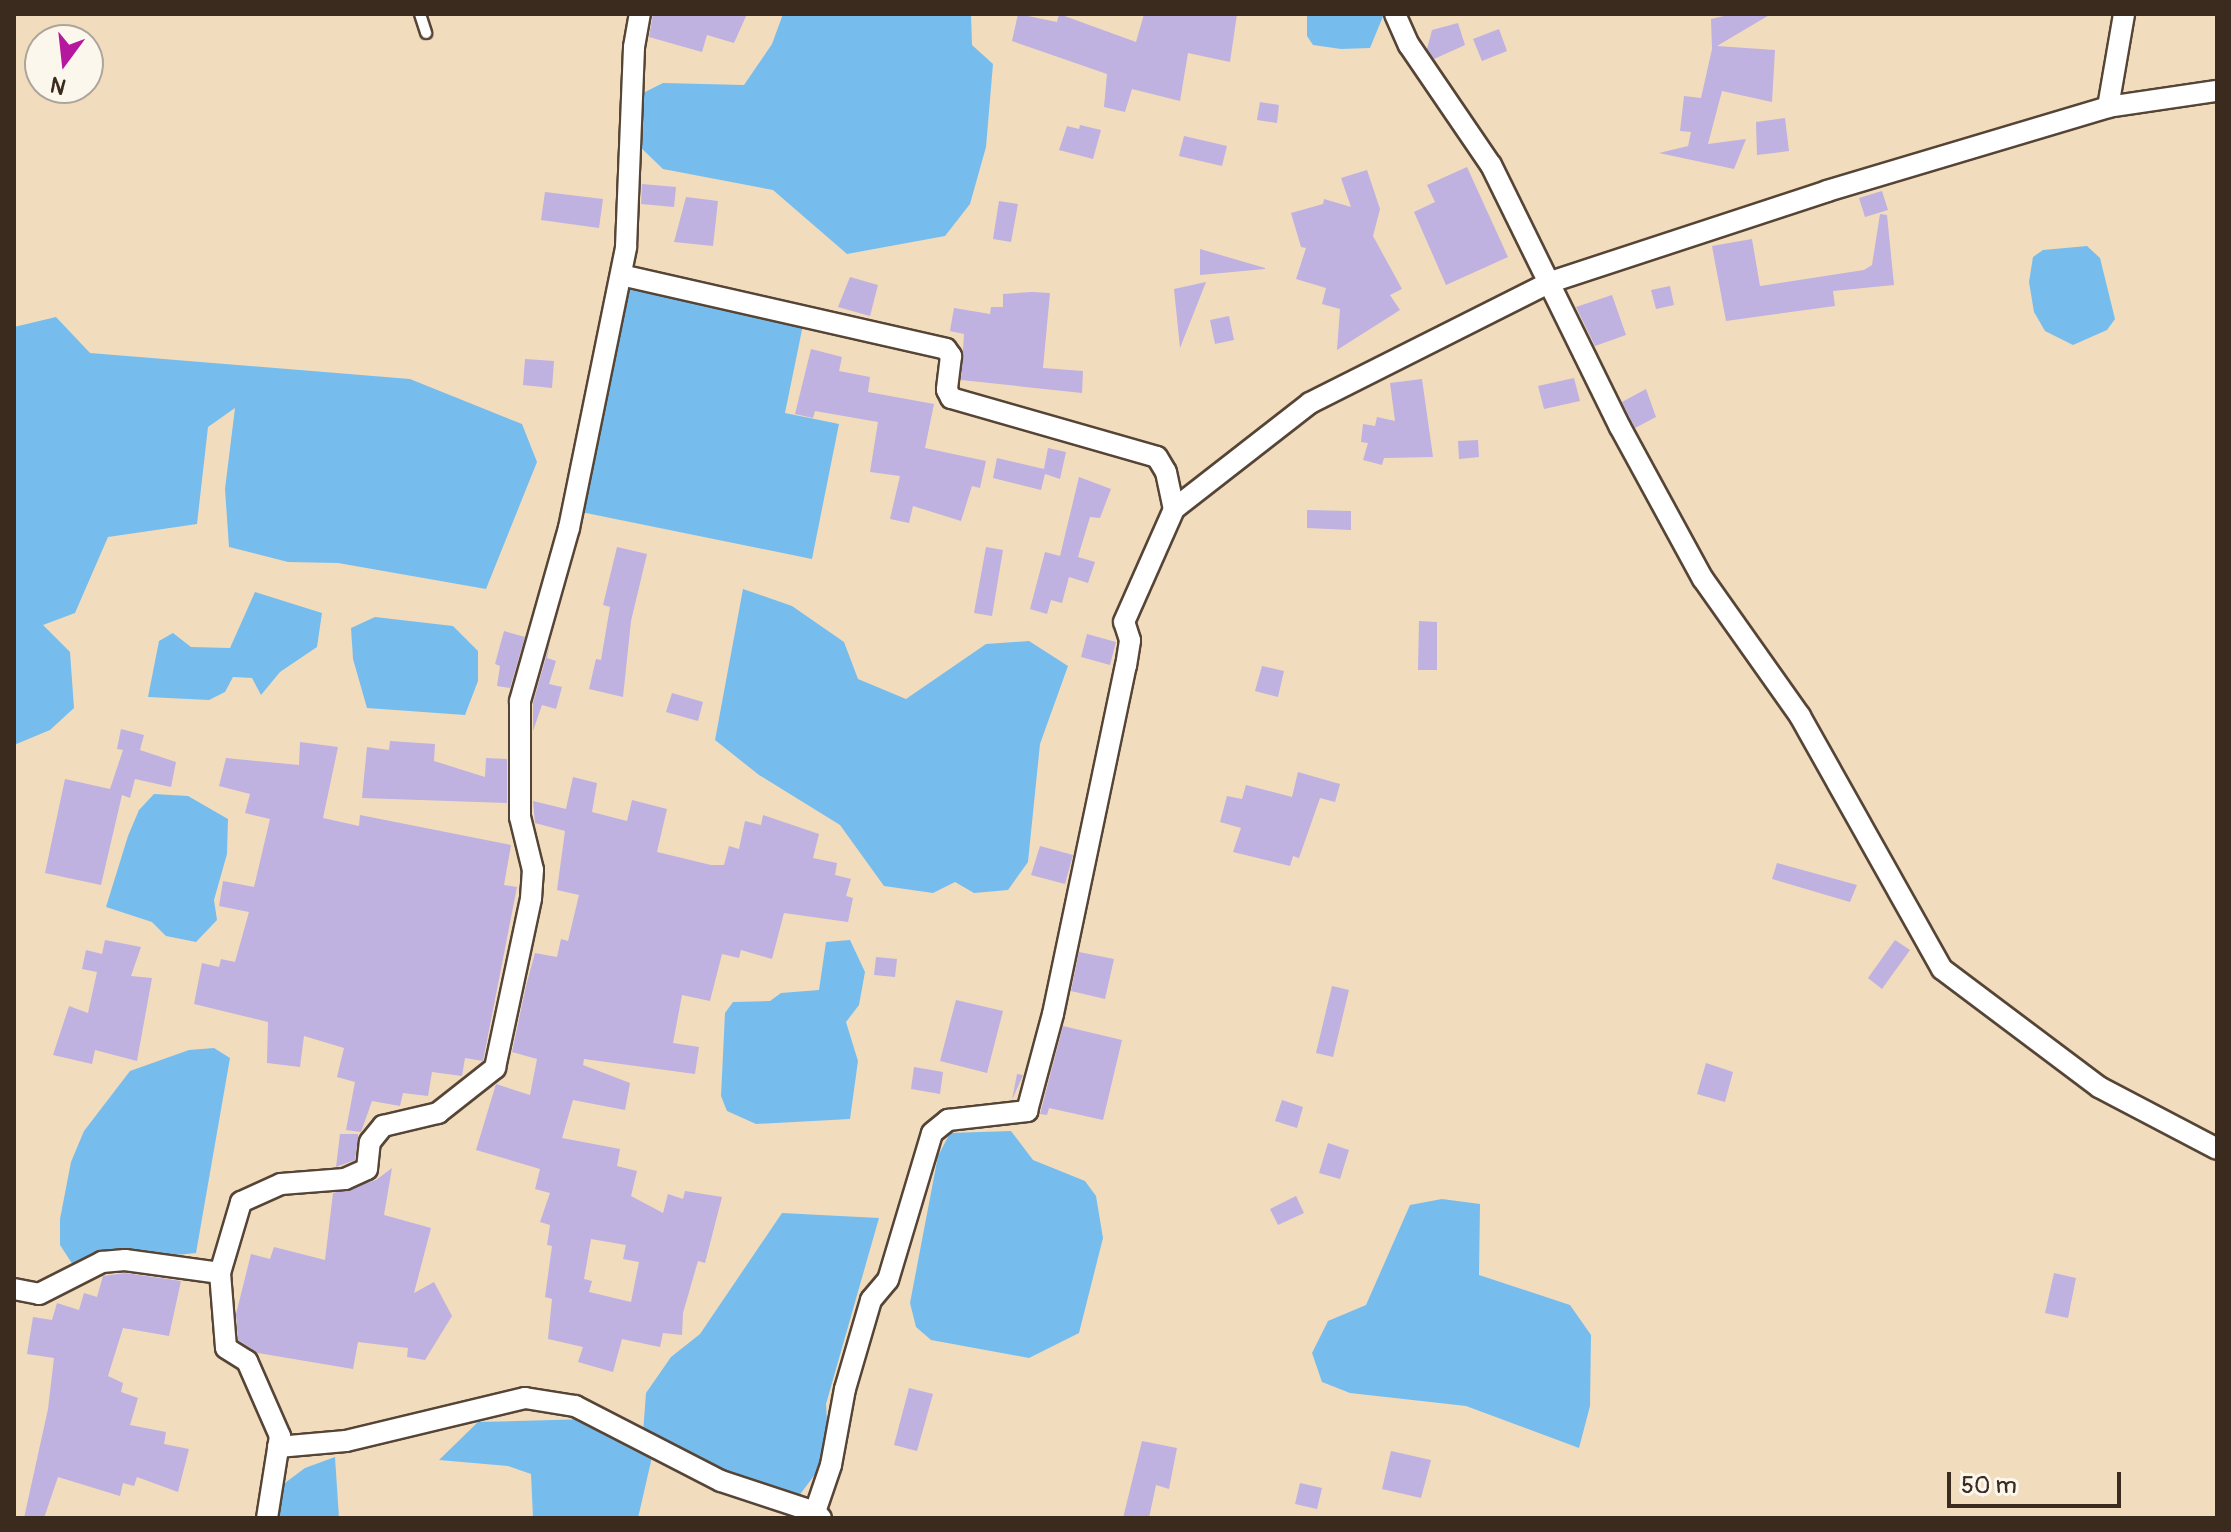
<!DOCTYPE html>
<html>
<head>
<meta charset="utf-8">
<style>
  body { margin:0 }
  #map { position:relative; width:2231px; height:1532px; overflow:hidden; background:#f2dcbe; font-family:Pangolin,sans-serif }
  div>[style] { position:absolute }
  .water>* { inset:0; background:#76bdee }
  .building>* { inset:0; background:#bfb1e0 }
  .roads { filter:drop-shadow(2px 0 #564536) drop-shadow(-2px 0 #564536) drop-shadow(0 2px #564536) drop-shadow(0 -2px #564536) }
  .lane>* { height:10px; margin:-5px; padding:0 5px; transform-origin:5px; border-radius:5px; background:#fff }
  .street>* { height:20px; margin:-10px; padding:0 10px; transform-origin:10px; border-radius:10px; background:#fff }
  span { translate:-50% -50%; white-space:nowrap; text-align:center; line-height:1.15; -webkit-text-stroke:6px #fbf7ec; paint-order:stroke }
  .frame { position:absolute; inset:0; border:16px solid #3b2a1e; pointer-events:none }
  .north { position:absolute; left:24px; top:24px; width:80px; height:80px; box-sizing:border-box; background:#fbf7ec; border:2px solid #aea59a; border-radius:50%; rotate:195deg; font-size:22px; font-weight:700; line-height:32px; text-align:center; color:#3b2a1e }
  .north::after { content:''; display:block; margin:auto; width:28px; height:36px; background:#b5179e; clip-path:polygon(50% 0,100% 100%,50% 72%,0 100%) }
  .scale { position:absolute; left:1947px; top:1472px; width:174px; height:36px; box-sizing:border-box; border:4px solid #3b2a1e; border-top:0; padding-left:10px; font-size:24px; line-height:28px; white-space:nowrap; color:#3b2a1e; -webkit-text-stroke:6px #fbf7ec; paint-order:stroke }
</style>
</head>
<body>
<div id="map">
  <div class="water">
    <div style="clip-path:polygon(783px 14px,971px 14px,972px 45px,993px 64px,986px 147px,970px 204px,945px 236px,847px 254px,773px 190px,663px 169px,638px 145px,639px 95px,663px 83px,744px 85px,772px 44px)"></div>
    <div style="clip-path:polygon(1307px 14px,1384px 14px,1370px 48px,1341px 49px,1313px 45px,1307px 36px)"></div>
    <div style="clip-path:polygon(2087px 246px,2100px 258px,2115px 319px,2107px 330px,2073px 345px,2045px 331px,2034px 312px,2029px 282px,2033px 257px,2043px 250px)"></div>
    <div style="clip-path:polygon(626px 289px,803px 325px,785px 413px,839px 424px,812px 559px,581px 512px)"></div>
    <div style="clip-path:polygon(56px 317px,90px 353px,410px 379px,522px 424px,537px 462px,486px 589px,338px 563px,288px 562px,229px 547px,225px 489px,235px 408px,208px 427px,197px 524px,108px 537px,75px 613px,43px 625px,70px 652px,74px 708px,50px 730px,14px 745px,14px 327px)"></div>
    <div style="clip-path:polygon(743px 589px,792px 606px,844px 642px,858px 679px,906px 699px,986px 644px,1029px 641px,1068px 666px,1040px 744px,1028px 862px,1008px 890px,974px 893px,955px 882px,933px 893px,884px 886px,840px 825px,759px 775px,715px 740px)"></div>
    <div style="clip-path:polygon(255px 592px,322px 613px,317px 647px,280px 672px,261px 695px,252px 678px,233px 677px,225px 692px,209px 700px,148px 697px,159px 641px,173px 633px,191px 647px,230px 648px)"></div>
    <div style="clip-path:polygon(375px 617px,453px 626px,478px 651px,478px 681px,465px 715px,367px 708px,353px 659px,351px 628px)"></div>
    <div style="clip-path:polygon(154px 794px,188px 796px,228px 819px,227px 854px,214px 900px,217px 920px,196px 942px,166px 936px,152px 922px,106px 907px,128px 836px,139px 810px)"></div>
    <div style="clip-path:polygon(850px 940px,865px 972px,859px 1005px,846px 1022px,858px 1061px,850px 1119px,756px 1124px,727px 1111px,721px 1096px,725px 1013px,733px 1002px,770px 1001px,781px 993px,819px 990px,826px 942px)"></div>
    <div style="clip-path:polygon(214px 1048px,230px 1058px,196px 1253px,73px 1265px,60px 1245px,60px 1219px,71px 1162px,84px 1131px,130px 1071px,189px 1050px)"></div>
    <div style="clip-path:polygon(1011px 1131px,1033px 1160px,1085px 1181px,1096px 1196px,1103px 1238px,1079px 1333px,1029px 1358px,931px 1340px,916px 1327px,910px 1303px,938px 1156px,950px 1133px)"></div>
    <div style="clip-path:polygon(1442px 1199px,1480px 1204px,1479px 1275px,1570px 1305px,1591px 1335px,1590px 1406px,1579px 1448px,1466px 1406px,1350px 1393px,1322px 1382px,1312px 1353px,1328px 1321px,1366px 1305px,1410px 1205px)"></div>
    <div style="clip-path:polygon(782px 1213px,879px 1218px,826px 1404px,829px 1456px,798px 1497px,717px 1471px,643px 1433px,646px 1393px,671px 1357px,700px 1334px)"></div>
    <div style="clip-path:polygon(589px 1419px,652px 1457px,638px 1518px,533px 1518px,531px 1474px,508px 1466px,439px 1460px,478px 1422px)"></div>
    <div style="clip-path:polygon(335px 1457px,339px 1518px,278px 1518px,278px 1488px,305px 1468px)"></div>
  </div>
  <div class="building">
    <div style="clip-path:polygon(653px 14px,747px 14px,734px 43px,707px 35px,702px 52px,649px 37px)"></div>
    <div style="clip-path:polygon(1018px 14px,1057px 22px,1059px 14px,1136px 42px,1144px 14px,1237px 14px,1230px 62px,1188px 53px,1180px 101px,1132px 89px,1125px 112px,1104px 107px,1107px 74px,1012px 41px)"></div>
    <div style="clip-path:polygon(1733px 14px,1771px 14px,1717px 46px,1775px 50px,1772px 102px,1722px 91px,1708px 144px,1746px 139px,1734px 169px,1659px 153px,1688px 146px,1691px 132px,1680px 131px,1684px 96px,1701px 98px,1712px 49px,1711px 19px)"></div>
    <div style="clip-path:polygon(1458px 23px,1465px 45px,1434px 59px,1427px 49px,1432px 30px)"></div>
    <div style="clip-path:polygon(1499px 29px,1507px 51px,1482px 61px,1473px 39px)"></div>
    <div style="clip-path:polygon(1260px 102px,1279px 105px,1277px 123px,1257px 120px)"></div>
    <div style="clip-path:polygon(1785px 118px,1789px 151px,1757px 155px,1756px 122px)"></div>
    <div style="clip-path:polygon(1080px 125px,1101px 130px,1093px 159px,1059px 150px,1067px 126px,1079px 129px)"></div>
    <div style="clip-path:polygon(1184px 136px,1227px 146px,1222px 166px,1179px 156px)"></div>
    <div style="clip-path:polygon(1467px 167px,1508px 257px,1446px 285px,1414px 212px,1435px 202px,1427px 185px)"></div>
    <div style="clip-path:polygon(1367px 170px,1380px 209px,1373px 236px,1402px 289px,1390px 295px,1400px 310px,1337px 350px,1340px 309px,1322px 304px,1326px 288px,1296px 279px,1306px 248px,1301px 247px,1291px 213px,1323px 204px,1324px 199px,1351px 207px,1341px 178px)"></div>
    <div style="clip-path:polygon(642px 184px,676px 187px,674px 207px,641px 204px)"></div>
    <div style="clip-path:polygon(1882px 191px,1888px 210px,1865px 217px,1859px 198px)"></div>
    <div style="clip-path:polygon(545px 192px,603px 199px,599px 228px,541px 220px)"></div>
    <div style="clip-path:polygon(686px 197px,718px 201px,713px 246px,674px 242px)"></div>
    <div style="clip-path:polygon(999px 201px,1018px 204px,1011px 242px,993px 239px)"></div>
    <div style="clip-path:polygon(1880px 214px,1887px 215px,1894px 285px,1833px 291px,1835px 306px,1726px 321px,1712px 246px,1752px 239px,1760px 286px,1864px 270px,1872px 265px)"></div>
    <div style="clip-path:polygon(1200px 249px,1265px 268px,1265px 269px,1200px 275px)"></div>
    <div style="clip-path:polygon(850px 277px,878px 285px,870px 316px,838px 307px)"></div>
    <div style="clip-path:polygon(1206px 282px,1180px 348px,1174px 289px)"></div>
    <div style="clip-path:polygon(1670px 286px,1674px 305px,1656px 309px,1651px 290px)"></div>
    <div style="clip-path:polygon(1032px 292px,1050px 293px,1043px 368px,1083px 371px,1082px 393px,961px 380px,964px 334px,950px 331px,954px 308px,990px 314px,991px 307px,1003px 307px,1003px 294px)"></div>
    <div style="clip-path:polygon(1612px 295px,1626px 335px,1595px 346px,1576px 307px)"></div>
    <div style="clip-path:polygon(1229px 316px,1234px 340px,1215px 344px,1210px 320px)"></div>
    <div style="clip-path:polygon(811px 349px,842px 357px,839px 371px,870px 377px,868px 392px,934px 404px,925px 448px,986px 461px,980px 488px,972px 486px,961px 521px,913px 506px,909px 523px,890px 519px,900px 476px,870px 472px,878px 422px,815px 411px,813px 418px,795px 414px)"></div>
    <div style="clip-path:polygon(525px 359px,554px 361px,552px 388px,523px 385px)"></div>
    <div style="clip-path:polygon(1574px 378px,1580px 401px,1544px 409px,1538px 386px)"></div>
    <div style="clip-path:polygon(1422px 379px,1433px 457px,1384px 458px,1382px 465px,1363px 460px,1368px 443px,1361px 442px,1363px 424px,1375px 426px,1377px 417px,1395px 421px,1390px 383px)"></div>
    <div style="clip-path:polygon(1646px 389px,1656px 417px,1635px 428px,1622px 402px)"></div>
    <div style="clip-path:polygon(1478px 440px,1479px 457px,1459px 459px,1458px 441px)"></div>
    <div style="clip-path:polygon(1048px 448px,1066px 452px,1060px 479px,1045px 474px,1041px 490px,993px 478px,997px 458px,1044px 469px)"></div>
    <div style="clip-path:polygon(1079px 477px,1111px 489px,1100px 518px,1090px 517px,1078px 557px,1095px 562px,1088px 583px,1069px 577px,1062px 603px,1051px 600px,1047px 614px,1030px 609px,1045px 552px,1060px 556px)"></div>
    <div style="clip-path:polygon(1307px 510px,1351px 511px,1351px 530px,1307px 528px)"></div>
    <div style="clip-path:polygon(617px 547px,647px 554px,631px 621px,623px 697px,589px 689px,596px 659px,601px 660px,610px 607px,603px 605px)"></div>
    <div style="clip-path:polygon(986px 547px,1003px 550px,992px 616px,974px 613px)"></div>
    <div style="clip-path:polygon(1419px 621px,1437px 622px,1437px 670px,1418px 670px)"></div>
    <div style="clip-path:polygon(504px 631px,525px 637px,510px 688px,497px 686px,500px 666px,495px 664px)"></div>
    <div style="clip-path:polygon(1087px 634px,1116px 642px,1110px 665px,1081px 657px)"></div>
    <div style="clip-path:polygon(550px 643px,547px 658px,556px 661px,549px 684px,562px 687px,556px 709px,542px 705px,533px 731px,533px 703px)"></div>
    <div style="clip-path:polygon(1262px 666px,1284px 671px,1278px 697px,1255px 691px)"></div>
    <div style="clip-path:polygon(672px 693px,703px 702px,698px 721px,666px 712px)"></div>
    <div style="clip-path:polygon(121px 729px,144px 735px,140px 750px,176px 762px,171px 787px,135px 779px,130px 798px,122px 795px,101px 885px,45px 873px,65px 779px,110px 789px,123px 750px,117px 749px)"></div>
    <div style="clip-path:polygon(390px 741px,435px 744px,434px 761px,485px 777px,486px 758px,507px 759px,507px 803px,362px 798px,367px 747px,389px 750px)"></div>
    <div style="clip-path:polygon(300px 742px,338px 747px,323px 818px,359px 826px,360px 815px,511px 845px,504px 885px,517px 887px,483px 1061px,465px 1058px,462px 1076px,432px 1072px,428px 1096px,403px 1093px,400px 1106px,372px 1101px,361px 1132px,346px 1130px,355px 1082px,337px 1077px,344px 1048px,304px 1036px,300px 1067px,267px 1063px,268px 1022px,194px 1004px,202px 963px,219px 967px,221px 959px,235px 962px,249px 912px,219px 906px,223px 881px,254px 887px,270px 819px,245px 813px,250px 794px,219px 786px,226px 758px,299px 765px)"></div>
    <div style="clip-path:polygon(1298px 772px,1340px 784px,1335px 802px,1320px 798px,1299px 858px,1293px 856px,1290px 866px,1233px 852px,1241px 828px,1220px 822px,1227px 796px,1242px 799px,1246px 785px,1292px 797px)"></div>
    <div style="clip-path:polygon(evenodd,573px 777px,597px 783px,592px 812px,627px 821px,632px 800px,667px 809px,657px 852px,711px 865px,724px 865px,729px 846px,739px 849px,745px 821px,761px 825px,763px 815px,819px 834px,813px 858px,837px 863px,835px 875px,851px 879px,846px 896px,853px 898px,848px 922px,784px 913px,772px 959px,741px 950px,739px 958px,722px 954px,710px 1001px,682px 995px,673px 1043px,699px 1047px,695px 1074px,584px 1059px,583px 1065px,630px 1083px,625px 1110px,573px 1100px,562px 1138px,620px 1149px,617px 1166px,637px 1171px,631px 1196px,663px 1213px,668px 1194px,683px 1199px,685px 1191px,722px 1197px,705px 1263px,698px 1261px,683px 1313px,682px 1335px,663px 1333px,660px 1347px,622px 1339px,613px 1372px,578px 1362px,583px 1347px,548px 1339px,552px 1299px,545px 1297px,552px 1246px,547px 1245px,550px 1225px,540px 1222px,550px 1193px,535px 1189px,540px 1169px,476px 1150px,496px 1084px,530px 1095px,537px 1059px,512px 1052px,526px 986px,535px 953px,557px 957px,561px 939px,568px 941px,579px 895px,557px 890px,565px 831px,535px 823px,533px 801px,566px 809px,573px 777px,591px 1239px,626px 1245px,623px 1259px,639px 1262px,631px 1302px,589px 1292px,592px 1281px,584px 1279px,591px 1239px)"></div>
    <div style="clip-path:polygon(1040px 846px,1073px 855px,1065px 884px,1031px 875px)"></div>
    <div style="clip-path:polygon(1777px 863px,1857px 885px,1850px 902px,1772px 879px)"></div>
    <div style="clip-path:polygon(105px 940px,141px 947px,131px 976px,152px 978px,137px 1061px,95px 1050px,92px 1064px,53px 1055px,69px 1006px,88px 1013px,97px 972px,82px 969px,86px 950px,102px 954px)"></div>
    <div style="clip-path:polygon(1895px 940px,1910px 950px,1882px 989px,1868px 978px)"></div>
    <div style="clip-path:polygon(1079px 952px,1114px 959px,1105px 999px,1071px 991px)"></div>
    <div style="clip-path:polygon(876px 957px,897px 959px,895px 977px,874px 975px)"></div>
    <div style="clip-path:polygon(1332px 986px,1349px 990px,1333px 1057px,1316px 1053px)"></div>
    <div style="clip-path:polygon(956px 1000px,1003px 1011px,987px 1073px,940px 1061px)"></div>
    <div style="clip-path:polygon(1063px 1026px,1122px 1040px,1103px 1120px,1049px 1108px,1047px 1115px,1040px 1114px)"></div>
    <div style="clip-path:polygon(1706px 1063px,1733px 1072px,1725px 1102px,1697px 1094px)"></div>
    <div style="clip-path:polygon(914px 1067px,943px 1072px,940px 1094px,911px 1089px)"></div>
    <div style="clip-path:polygon(1017px 1074px,1023px 1075px,1012px 1100px)"></div>
    <div style="clip-path:polygon(1282px 1100px,1303px 1107px,1297px 1128px,1275px 1121px)"></div>
    <div style="clip-path:polygon(340px 1134px,358px 1134px,358px 1139px,355px 1160px,336px 1167px)"></div>
    <div style="clip-path:polygon(1328px 1143px,1349px 1150px,1340px 1179px,1319px 1173px)"></div>
    <div style="clip-path:polygon(392px 1168px,384px 1215px,431px 1228px,414px 1293px,434px 1282px,452px 1316px,425px 1360px,407px 1357px,408px 1348px,358px 1342px,353px 1369px,258px 1353px,238px 1340px,236px 1314px,251px 1254px,270px 1259px,274px 1247px,325px 1260px,333px 1193px,376px 1180px)"></div>
    <div style="clip-path:polygon(1296px 1196px,1304px 1213px,1278px 1225px,1270px 1209px)"></div>
    <div style="clip-path:polygon(125px 1273px,181px 1281px,169px 1336px,123px 1328px,108px 1376px,123px 1383px,121px 1392px,138px 1398px,130px 1425px,166px 1432px,164px 1444px,189px 1449px,178px 1492px,137px 1477px,134px 1486px,123px 1483px,120px 1496px,58px 1477px,44px 1518px,24px 1518px,48px 1409px,54px 1358px,27px 1354px,33px 1317px,52px 1320px,57px 1303px,79px 1310px,84px 1293px,97px 1297px,103px 1276px)"></div>
    <div style="clip-path:polygon(2054px 1273px,2076px 1278px,2068px 1318px,2045px 1313px)"></div>
    <div style="clip-path:polygon(909px 1388px,933px 1394px,917px 1451px,894px 1445px)"></div>
    <div style="clip-path:polygon(1142px 1441px,1177px 1448px,1169px 1489px,1156px 1485px,1149px 1518px,1123px 1518px)"></div>
    <div style="clip-path:polygon(1391px 1451px,1431px 1460px,1421px 1498px,1382px 1489px)"></div>
    <div style="clip-path:polygon(1300px 1483px,1322px 1488px,1317px 1509px,1295px 1504px)"></div>
  </div>
  <div class="roads">
    <div class="lane">
      <div style="left:420px;top:14px;width:20px;rotate:72deg"></div>
    </div>
    <div class="street">
      <div style="left:1395px;top:14px;width:34px;rotate:66deg"></div>
      <div style="left:1409px;top:45px;width:145px;rotate:55.7deg"></div>
      <div style="left:1491px;top:165px;width:292px;rotate:63.8deg"></div>
      <div style="left:1620px;top:427px;width:173px;rotate:61.4deg"></div>
      <div style="left:1703px;top:579px;width:168px;rotate:54.7deg"></div>
      <div style="left:1800px;top:716px;width:290px;rotate:60.7deg"></div>
      <div style="left:1942px;top:969px;width:196px;rotate:36.9deg"></div>
      <div style="left:2099px;top:1087px;width:133px;rotate:27.7deg"></div>
      <div style="left:2108px;top:107px;width:94px;rotate:-80.2deg"></div>
      <div style="left:621px;top:275px;width:333px;rotate:12.8deg"></div>
      <div style="left:946px;top:349px;width:9px;rotate:54deg"></div>
      <div style="left:951px;top:356px;width:34px;rotate:97deg"></div>
      <div style="left:947px;top:390px;width:9px;rotate:63deg"></div>
      <div style="left:951px;top:398px;width:214px;rotate:16deg"></div>
      <div style="left:1157px;top:457px;width:17px;rotate:59deg"></div>
      <div style="left:1166px;top:472px;width:38px;rotate:78deg"></div>
      <div style="left:220px;top:1273px;width:75px;rotate:85.4deg"></div>
      <div style="left:226px;top:1348px;width:25px;rotate:32deg"></div>
      <div style="left:247px;top:1361px;width:82px;rotate:66.3deg"></div>
      <div style="left:280px;top:1436px;width:83px;rotate:99deg"></div>
      <div style="left:14px;top:1289px;width:25px;rotate:11deg"></div>
      <div style="left:39px;top:1294px;width:71px;rotate:-26.9deg"></div>
      <div style="left:102px;top:1262px;width:23px;rotate:-5deg"></div>
      <div style="left:125px;top:1260px;width:96px;rotate:7.8deg"></div>
      <div style="left:220px;top:1273px;width:74px;rotate:-73.5deg"></div>
      <div style="left:241px;top:1202px;width:44px;rotate:-24.2deg"></div>
      <div style="left:281px;top:1184px;width:64px;rotate:-4.5deg"></div>
      <div style="left:345px;top:1179px;width:24px;rotate:-24deg"></div>
      <div style="left:367px;top:1169px;width:27px;rotate:-84deg"></div>
      <div style="left:370px;top:1142px;width:21px;rotate:-51deg"></div>
      <div style="left:383px;top:1126px;width:57px;rotate:-13.3deg"></div>
      <div style="left:438px;top:1113px;width:73px;rotate:-38.3deg"></div>
      <div style="left:495px;top:1068px;width:174px;rotate:-78deg"></div>
      <div style="left:531px;top:898px;width:28px;rotate:-86deg"></div>
      <div style="left:533px;top:870px;width:55px;rotate:-103.8deg"></div>
      <div style="left:520px;top:817px;width:116px;rotate:-90deg"></div>
      <div style="left:520px;top:701px;width:180px;rotate:-74.2deg"></div>
      <div style="left:569px;top:528px;width:287px;rotate:-78.5deg"></div>
      <div style="left:626px;top:247px;width:200px;rotate:-87.7deg"></div>
      <div style="left:634px;top:47px;width:34px;rotate:-80deg"></div>
      <div style="left:278px;top:1447px;width:68px;rotate:-5deg"></div>
      <div style="left:346px;top:1441px;width:184px;rotate:-13.5deg"></div>
      <div style="left:525px;top:1398px;width:51px;rotate:9.1deg"></div>
      <div style="left:575px;top:1406px;width:164px;rotate:27.2deg"></div>
      <div style="left:721px;top:1481px;width:99px;rotate:18.3deg"></div>
      <div style="left:821px;top:1518px;width:8px;rotate:-135deg"></div>
      <div style="left:815px;top:1512px;width:50px;rotate:-71.2deg"></div>
      <div style="left:831px;top:1465px;width:77px;rotate:-79.6deg"></div>
      <div style="left:845px;top:1389px;width:93px;rotate:-73.7deg"></div>
      <div style="left:871px;top:1300px;width:26px;rotate:-50deg"></div>
      <div style="left:888px;top:1280px;width:153px;rotate:-73.3deg"></div>
      <div style="left:932px;top:1133px;width:21px;rotate:-39deg"></div>
      <div style="left:948px;top:1120px;width:80px;rotate:-6.5deg"></div>
      <div style="left:1027px;top:1111px;width:100px;rotate:-75deg"></div>
      <div style="left:1053px;top:1014px;width:356px;rotate:-78.2deg"></div>
      <div style="left:1126px;top:666px;width:26px;rotate:-81deg"></div>
      <div style="left:1130px;top:640px;width:19px;rotate:-108deg"></div>
      <div style="left:1124px;top:622px;width:124px;rotate:-66.1deg"></div>
      <div style="left:1174px;top:509px;width:172px;rotate:-37.9deg"></div>
      <div style="left:1310px;top:403px;width:270px;rotate:-26.7deg"></div>
      <div style="left:1551px;top:282px;width:291px;rotate:-18.2deg"></div>
      <div style="left:1827px;top:191px;width:293px;rotate:-16.6deg"></div>
      <div style="left:2108px;top:107px;width:110px;rotate:-8.4deg"></div>
    </div>
  </div>
  <div class="frame"></div>
  <div class="north">N</div>
  <div class="scale">50 m</div>
</div>
</body>
</html>
